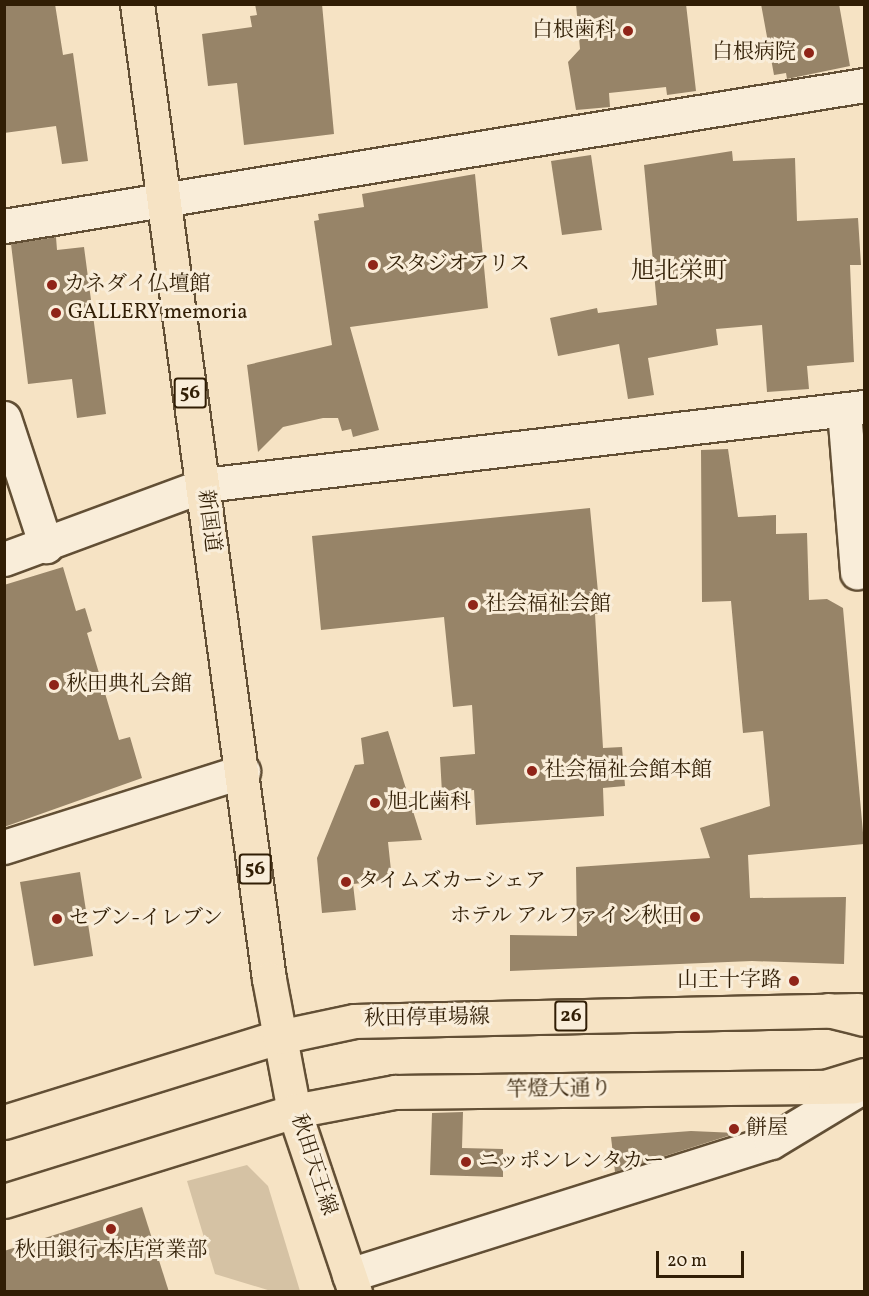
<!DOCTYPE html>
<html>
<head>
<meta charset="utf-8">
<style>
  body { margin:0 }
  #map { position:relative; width:869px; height:1296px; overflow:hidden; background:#f6e3c4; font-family:Vollkorn,"Noto Serif JP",serif }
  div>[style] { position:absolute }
  .green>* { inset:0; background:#d5c2a4 }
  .building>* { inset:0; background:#978468 }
  .roads { filter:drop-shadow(2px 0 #624f35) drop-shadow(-2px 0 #624f35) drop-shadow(0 2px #624f35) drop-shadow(0 -2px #624f35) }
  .minor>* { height:33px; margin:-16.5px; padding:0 16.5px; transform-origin:16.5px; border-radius:16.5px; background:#f9edd9 }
  .major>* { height:33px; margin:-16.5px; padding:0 16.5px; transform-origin:16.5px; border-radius:16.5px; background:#f6e3c4 }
  .highway>* { height:33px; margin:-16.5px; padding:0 16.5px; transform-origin:16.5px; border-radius:16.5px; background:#f6e3c4 }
  .dots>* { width:16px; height:16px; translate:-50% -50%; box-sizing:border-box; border:3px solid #f9edd9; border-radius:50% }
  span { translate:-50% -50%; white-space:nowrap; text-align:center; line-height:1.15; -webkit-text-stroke:6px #f9edd9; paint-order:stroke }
  .shield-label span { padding:2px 4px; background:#f9edd9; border:2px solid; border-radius:4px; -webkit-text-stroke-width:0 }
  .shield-label { font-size:20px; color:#311e05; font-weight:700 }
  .poi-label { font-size:21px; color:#311e05 }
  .right { translate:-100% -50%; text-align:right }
  .left { translate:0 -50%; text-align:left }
  .street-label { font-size:21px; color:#311e05 }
  .quarter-label { font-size:24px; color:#311e05 }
  .frame { position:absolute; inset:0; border:6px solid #311e05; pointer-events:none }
  .scale { position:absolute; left:656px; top:1251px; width:88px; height:27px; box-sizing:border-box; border:3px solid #311e05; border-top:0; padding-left:8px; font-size:18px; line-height:21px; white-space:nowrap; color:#311e05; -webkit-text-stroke:4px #f9edd9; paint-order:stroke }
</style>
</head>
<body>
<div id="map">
  <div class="green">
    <div style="clip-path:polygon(247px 1165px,268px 1186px,300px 1291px,271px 1291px,215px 1274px,187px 1181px)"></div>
  </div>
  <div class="building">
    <div style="clip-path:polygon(4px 4px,55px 4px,63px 55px,73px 53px,88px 161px,62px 164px,56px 126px,4px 133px)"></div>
    <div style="clip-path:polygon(255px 4px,322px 4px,334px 134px,244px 145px,237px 83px,208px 86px,202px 34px,252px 27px,250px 16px,257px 15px)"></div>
    <div style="clip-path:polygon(576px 4px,686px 4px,696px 91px,667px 95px,666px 87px,609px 93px,610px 107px,576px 110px,568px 62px,580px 49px)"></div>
    <div style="clip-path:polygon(761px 4px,839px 4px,850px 66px,787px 79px,786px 73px,774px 75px)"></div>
    <div style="clip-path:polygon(732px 151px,733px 161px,795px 158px,797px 221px,858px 218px,861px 265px,850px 265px,854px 362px,807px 366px,809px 389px,767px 392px,762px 325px,716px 329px,718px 345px,648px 358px,654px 395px,628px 399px,619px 344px,558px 356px,550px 318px,597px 308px,598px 313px,657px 305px,644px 165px)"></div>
    <div style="clip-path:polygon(591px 155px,602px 230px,562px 235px,551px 161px)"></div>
    <div style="clip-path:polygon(475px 174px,488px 308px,350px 327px,379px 430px,353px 437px,351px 429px,342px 431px,338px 418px,323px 418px,283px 427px,258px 452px,247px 365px,332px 345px,314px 221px,319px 220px,318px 214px,364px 207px,362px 194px)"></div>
    <div style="clip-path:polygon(56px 237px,57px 250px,84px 247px,106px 414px,77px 418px,72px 379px,28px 384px,11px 244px)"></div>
    <div style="clip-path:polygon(728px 449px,738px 517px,776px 515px,776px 534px,807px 533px,809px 600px,827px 599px,843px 608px,864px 844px,748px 855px,750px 898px,846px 897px,844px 964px,752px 961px,510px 971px,510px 935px,577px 936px,576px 867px,710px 858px,700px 828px,770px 806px,763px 731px,743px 733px,731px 601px,702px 602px,701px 450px)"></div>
    <div style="clip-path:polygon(590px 508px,600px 613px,595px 614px,603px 748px,622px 747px,625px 786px,603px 788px,604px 816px,476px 825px,474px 790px,442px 793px,440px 757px,475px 754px,472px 705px,453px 707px,444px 617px,321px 630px,312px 536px)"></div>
    <div style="clip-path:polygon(63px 567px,76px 611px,85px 608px,92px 631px,87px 633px,119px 740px,130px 737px,142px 778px,4px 827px,4px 585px)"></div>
    <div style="clip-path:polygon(388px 731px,422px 840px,388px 842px,392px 880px,353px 884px,356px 910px,322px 913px,317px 858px,355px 765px,364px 764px,361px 738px)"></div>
    <div style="clip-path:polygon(80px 872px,93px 956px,34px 966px,20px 882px)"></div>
    <div style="clip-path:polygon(463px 1112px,462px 1148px,503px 1149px,503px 1177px,430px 1175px,432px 1113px)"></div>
    <div style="clip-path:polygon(691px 1131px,737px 1133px,615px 1172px,611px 1137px)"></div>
    <div style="clip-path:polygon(142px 1207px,169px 1292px,4px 1292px,4px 1251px)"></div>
  </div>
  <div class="roads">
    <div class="minor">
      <div style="left:4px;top:226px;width:871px;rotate:-9.31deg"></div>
      <div style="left:844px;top:410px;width:163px;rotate:85.4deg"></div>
      <div style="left:4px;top:418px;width:135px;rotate:71.8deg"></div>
      <div style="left:4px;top:559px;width:213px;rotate:-20.3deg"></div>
      <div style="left:204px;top:485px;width:665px;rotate:-6.74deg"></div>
      <div style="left:4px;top:847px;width:251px;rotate:-17.6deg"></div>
      <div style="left:349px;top:1275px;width:442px;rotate:-17.5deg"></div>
      <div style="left:771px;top:1142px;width:109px;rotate:-31.1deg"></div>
    </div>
    <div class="major">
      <div style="left:137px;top:4px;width:984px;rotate:82.29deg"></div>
      <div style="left:269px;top:979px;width:134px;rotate:79.3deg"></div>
      <div style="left:294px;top:1111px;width:191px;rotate:71.4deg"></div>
      <div style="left:4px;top:1122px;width:288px;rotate:-17.2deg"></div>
      <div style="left:279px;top:1037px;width:77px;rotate:-12deg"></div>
      <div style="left:354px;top:1021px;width:504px;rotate:-1.25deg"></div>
      <div style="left:4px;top:1201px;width:304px;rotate:-17.2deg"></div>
      <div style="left:294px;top:1111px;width:103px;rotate:-10.7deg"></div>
      <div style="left:395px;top:1092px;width:459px;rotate:-0.7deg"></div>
    </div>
    <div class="highway">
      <div style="left:828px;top:1010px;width:37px;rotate:14deg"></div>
      <div style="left:825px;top:1087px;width:41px;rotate:-17.1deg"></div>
    </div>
  </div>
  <div class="dots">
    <div style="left:628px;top:31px;background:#8f2418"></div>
    <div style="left:809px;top:53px;background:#8f2418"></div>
    <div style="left:373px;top:265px;background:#8f2418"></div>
    <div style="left:52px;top:285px;background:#8f2418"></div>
    <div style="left:56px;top:313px;background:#8f2418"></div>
    <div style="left:473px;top:605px;background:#8f2418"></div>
    <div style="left:54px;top:685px;background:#8f2418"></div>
    <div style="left:532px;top:771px;background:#8f2418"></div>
    <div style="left:375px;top:803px;background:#8f2418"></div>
    <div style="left:346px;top:882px;background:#8f2418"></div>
    <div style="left:695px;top:917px;background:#8f2418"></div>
    <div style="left:57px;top:919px;background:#8f2418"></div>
    <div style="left:794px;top:981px;background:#8f2418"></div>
    <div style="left:734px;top:1129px;background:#8f2418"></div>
    <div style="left:466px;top:1162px;background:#8f2418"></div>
    <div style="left:111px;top:1229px;background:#8f2418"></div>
  </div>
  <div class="shield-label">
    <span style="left:190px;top:393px">56</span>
    <span style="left:255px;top:869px">56</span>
    <span style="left:571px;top:1016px">26</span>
  </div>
  <div class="poi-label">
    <span class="right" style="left:616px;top:31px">白根歯科</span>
    <span class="right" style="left:796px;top:53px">白根病院</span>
    <span class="left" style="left:385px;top:265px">スタジオアリス</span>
    <span class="left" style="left:64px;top:285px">カネダイ仏壇館</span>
    <span class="left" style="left:68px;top:313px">GALLERY memoria</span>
    <span class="left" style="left:485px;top:605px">社会福祉会館</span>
    <span class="left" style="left:66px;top:685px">秋田典礼会館</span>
    <span class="left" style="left:544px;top:771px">社会福祉会館本館</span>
    <span class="left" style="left:387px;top:803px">旭北歯科</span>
    <span class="left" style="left:358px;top:882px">タイムズカーシェア</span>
    <span class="right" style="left:683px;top:917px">ホテル アルファイン秋田</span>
    <span class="left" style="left:69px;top:919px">セブン-イレブン</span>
    <span class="right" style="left:782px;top:981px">山王十字路</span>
    <span class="left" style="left:746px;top:1129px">餅屋</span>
    <span class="left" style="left:478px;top:1162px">ニッポンレンタカー</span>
    <span style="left:111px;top:1251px">秋田銀行 本店営業部</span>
  </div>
  <div class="street-label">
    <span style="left:208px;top:521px;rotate:83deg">新国道</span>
    <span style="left:427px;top:1019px;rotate:-1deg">秋田停車場線</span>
    <span style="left:559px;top:1090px;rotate:-1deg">竿燈大通り</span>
    <span style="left:313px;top:1165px;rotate:72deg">秋田天王線</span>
  </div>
  <div class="quarter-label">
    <span style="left:679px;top:273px">旭北栄町</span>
  </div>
  <div class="frame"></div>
  <div class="scale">20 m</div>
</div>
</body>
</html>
